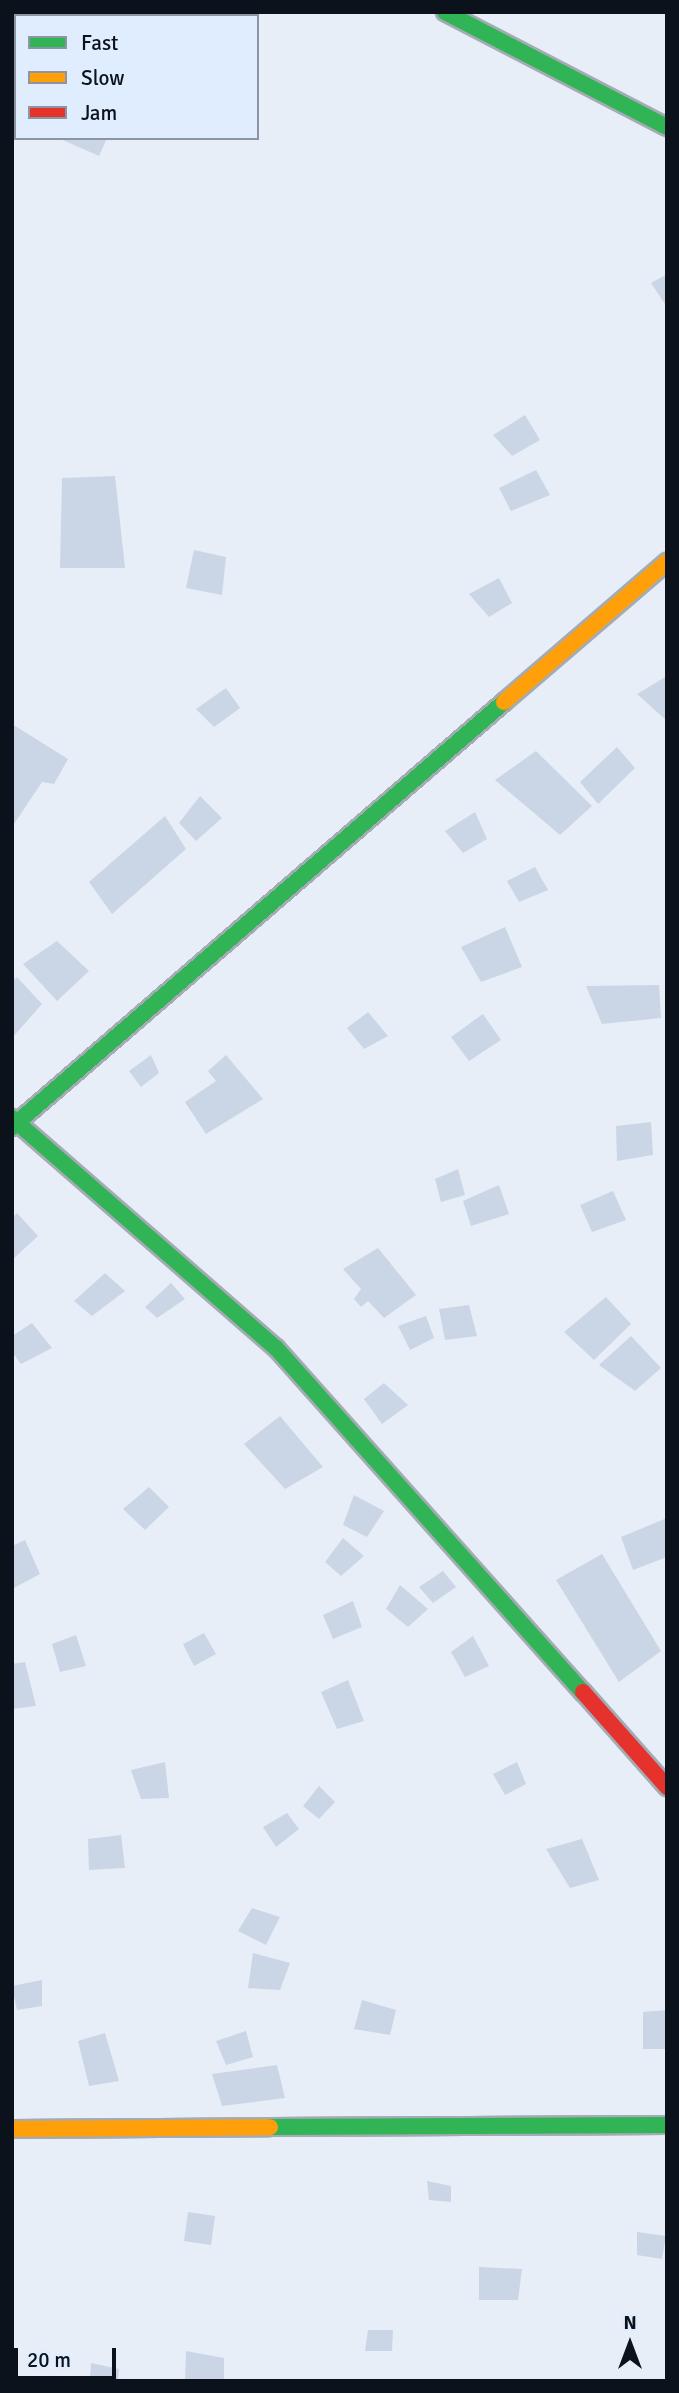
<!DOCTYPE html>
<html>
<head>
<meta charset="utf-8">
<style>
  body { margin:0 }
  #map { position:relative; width:679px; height:2393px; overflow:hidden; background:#e7eef7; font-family:Signika,sans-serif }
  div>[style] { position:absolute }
  .building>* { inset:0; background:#cad6e5 }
  .roads { filter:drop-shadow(2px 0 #a4abb4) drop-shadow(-2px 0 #a4abb4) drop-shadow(0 2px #a4abb4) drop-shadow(0 -2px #a4abb4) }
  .fast>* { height:16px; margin:-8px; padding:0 8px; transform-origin:8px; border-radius:8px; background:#30b455 }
  .slow>* { height:16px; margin:-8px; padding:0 8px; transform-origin:8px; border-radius:8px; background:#ff9f0a }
  .jam>* { height:16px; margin:-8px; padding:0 8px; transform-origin:8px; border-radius:8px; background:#e5322d }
  span { translate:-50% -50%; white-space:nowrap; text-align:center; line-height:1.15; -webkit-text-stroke:6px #e0edfe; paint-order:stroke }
  .frame { position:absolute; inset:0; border:14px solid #0b121c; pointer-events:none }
  .legend { position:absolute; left:14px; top:14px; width:245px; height:126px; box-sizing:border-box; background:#e0edfe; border:2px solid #8b95a4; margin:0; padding:9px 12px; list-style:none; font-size:21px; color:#0b121c }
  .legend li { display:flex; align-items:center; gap:14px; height:35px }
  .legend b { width:35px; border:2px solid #8b95a4 }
  .north { position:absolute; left:595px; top:2309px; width:70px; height:70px; -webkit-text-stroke:5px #e0edfe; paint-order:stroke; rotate:0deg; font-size:19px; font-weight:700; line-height:28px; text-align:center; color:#0b121c }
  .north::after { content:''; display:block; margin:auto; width:24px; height:32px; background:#0b121c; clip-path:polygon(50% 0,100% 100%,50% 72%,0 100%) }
  .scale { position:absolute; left:14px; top:2348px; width:102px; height:32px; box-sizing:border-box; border:4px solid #0b121c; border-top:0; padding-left:9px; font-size:21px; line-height:24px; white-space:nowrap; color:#0b121c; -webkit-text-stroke:5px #e0edfe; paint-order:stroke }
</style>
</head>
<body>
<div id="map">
  <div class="building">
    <div style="clip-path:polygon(58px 138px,107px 138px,99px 156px)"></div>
    <div style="clip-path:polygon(667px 274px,667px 307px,651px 283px)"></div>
    <div style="clip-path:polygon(525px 415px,540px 440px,512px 456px,493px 435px)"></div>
    <div style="clip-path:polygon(536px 470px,550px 495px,511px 511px,499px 488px)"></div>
    <div style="clip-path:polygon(115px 476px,125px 568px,60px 568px,62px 478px)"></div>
    <div style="clip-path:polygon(194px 550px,226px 557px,222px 595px,186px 588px)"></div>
    <div style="clip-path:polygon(499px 578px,512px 603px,489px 617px,469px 594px)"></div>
    <div style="clip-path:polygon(667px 676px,667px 721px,637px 694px)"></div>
    <div style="clip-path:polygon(226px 688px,240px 708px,214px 727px,196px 709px)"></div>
    <div style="clip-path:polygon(12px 724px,68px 759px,54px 784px,42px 782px,12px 827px)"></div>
    <div style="clip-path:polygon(617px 747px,635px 768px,598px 804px,580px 782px)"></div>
    <div style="clip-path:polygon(536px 751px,592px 806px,560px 835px,495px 780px)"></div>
    <div style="clip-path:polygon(200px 796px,222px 818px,196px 841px,179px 823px)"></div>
    <div style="clip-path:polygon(475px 812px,487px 839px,463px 853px,445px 831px)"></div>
    <div style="clip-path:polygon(165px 816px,186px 849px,112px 914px,89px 882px)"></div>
    <div style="clip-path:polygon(535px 867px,548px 890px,519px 902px,507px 881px)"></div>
    <div style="clip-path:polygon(505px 927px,522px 967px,481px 982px,461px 947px)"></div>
    <div style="clip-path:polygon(57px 941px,89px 971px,57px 1001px,23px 964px)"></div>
    <div style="clip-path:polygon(17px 977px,42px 1004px,12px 1038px,12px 982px)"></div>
    <div style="clip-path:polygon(659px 985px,661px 1018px,602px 1024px,586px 986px)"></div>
    <div style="clip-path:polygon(368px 1012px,388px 1036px,364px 1049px,347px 1028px)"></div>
    <div style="clip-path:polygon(483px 1014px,501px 1040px,469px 1061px,451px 1037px)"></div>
    <div style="clip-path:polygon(151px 1055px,159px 1073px,141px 1087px,129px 1071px)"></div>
    <div style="clip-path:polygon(226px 1055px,263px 1099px,206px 1134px,185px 1102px,216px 1081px,208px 1071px)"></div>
    <div style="clip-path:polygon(651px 1122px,653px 1155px,617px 1161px,616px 1126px)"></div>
    <div style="clip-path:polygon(458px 1169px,465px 1195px,441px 1202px,435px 1179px)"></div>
    <div style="clip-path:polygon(499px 1185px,509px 1214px,471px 1226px,463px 1201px)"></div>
    <div style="clip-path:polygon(613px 1191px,626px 1220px,592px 1232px,580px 1205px)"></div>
    <div style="clip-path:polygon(17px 1213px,38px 1236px,12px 1260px,12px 1218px)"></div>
    <div style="clip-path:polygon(378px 1248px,416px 1295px,384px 1318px,368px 1301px,361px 1307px,354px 1299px,361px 1289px,343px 1269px)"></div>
    <div style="clip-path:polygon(105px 1273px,125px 1291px,92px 1316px,74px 1301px)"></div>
    <div style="clip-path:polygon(171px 1283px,185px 1299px,157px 1318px,145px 1307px)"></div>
    <div style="clip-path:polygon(606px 1297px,631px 1324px,594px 1360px,564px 1332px)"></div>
    <div style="clip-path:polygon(469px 1305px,477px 1336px,445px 1340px,439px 1309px)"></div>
    <div style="clip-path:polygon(426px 1316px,434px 1338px,410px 1350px,398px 1326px)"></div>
    <div style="clip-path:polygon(32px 1323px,52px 1348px,21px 1364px,12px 1352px,12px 1336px)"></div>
    <div style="clip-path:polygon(631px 1336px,661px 1368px,635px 1391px,599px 1365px)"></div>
    <div style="clip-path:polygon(384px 1383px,408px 1405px,382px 1424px,364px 1399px)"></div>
    <div style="clip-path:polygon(280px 1416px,323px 1467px,285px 1489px,244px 1444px)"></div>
    <div style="clip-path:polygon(149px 1487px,169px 1507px,145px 1530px,123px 1509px)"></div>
    <div style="clip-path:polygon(354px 1495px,384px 1511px,367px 1537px,343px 1525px)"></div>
    <div style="clip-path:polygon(667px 1518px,667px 1557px,633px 1570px,621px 1537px)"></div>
    <div style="clip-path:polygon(343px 1538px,364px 1556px,341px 1576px,325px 1562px)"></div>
    <div style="clip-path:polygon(25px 1540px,40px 1574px,12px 1589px,12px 1546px)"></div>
    <div style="clip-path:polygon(602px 1554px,661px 1651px,619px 1682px,556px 1580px)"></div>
    <div style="clip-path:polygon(443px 1571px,456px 1587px,433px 1603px,419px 1587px)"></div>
    <div style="clip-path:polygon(400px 1585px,428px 1609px,408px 1627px,386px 1609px)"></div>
    <div style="clip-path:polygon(353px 1601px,362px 1627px,333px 1639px,323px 1615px)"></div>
    <div style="clip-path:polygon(204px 1633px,216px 1654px,194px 1666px,183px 1644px)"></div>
    <div style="clip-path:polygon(76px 1635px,86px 1666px,60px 1672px,52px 1644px)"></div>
    <div style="clip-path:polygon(473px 1636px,489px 1666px,465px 1677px,451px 1652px)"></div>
    <div style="clip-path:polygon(25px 1662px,36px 1706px,12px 1709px,12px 1664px)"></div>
    <div style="clip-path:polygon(348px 1680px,364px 1721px,337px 1729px,321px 1692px)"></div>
    <div style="clip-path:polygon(165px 1762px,169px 1798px,141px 1799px,131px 1770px)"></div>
    <div style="clip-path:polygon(517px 1762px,526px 1784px,505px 1795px,493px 1774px)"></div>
    <div style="clip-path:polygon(319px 1786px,335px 1802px,319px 1819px,303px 1806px)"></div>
    <div style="clip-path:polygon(287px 1813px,299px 1829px,276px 1847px,263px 1827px)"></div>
    <div style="clip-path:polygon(121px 1835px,125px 1868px,89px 1870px,88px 1839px)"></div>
    <div style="clip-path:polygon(582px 1839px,599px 1880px,570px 1888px,546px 1849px)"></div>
    <div style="clip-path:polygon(252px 1908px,280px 1917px,266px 1945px,238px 1931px)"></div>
    <div style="clip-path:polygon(253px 1953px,290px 1963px,280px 1990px,248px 1988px)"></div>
    <div style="clip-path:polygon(42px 1980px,42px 2006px,17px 2010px,12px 1986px)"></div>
    <div style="clip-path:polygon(362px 2000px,396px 2010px,390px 2035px,354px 2029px)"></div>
    <div style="clip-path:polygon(667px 2010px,667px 2049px,643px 2049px,643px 2012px)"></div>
    <div style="clip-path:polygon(246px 2031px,253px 2057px,226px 2065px,216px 2041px)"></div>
    <div style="clip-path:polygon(105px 2033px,119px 2081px,89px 2086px,78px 2041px)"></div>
    <div style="clip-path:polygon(277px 2065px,285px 2098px,222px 2106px,212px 2074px)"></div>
    <div style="clip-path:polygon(427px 2181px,451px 2186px,451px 2202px,429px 2200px)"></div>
    <div style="clip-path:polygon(188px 2212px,215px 2216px,211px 2245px,184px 2241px)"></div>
    <div style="clip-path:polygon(637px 2232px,666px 2236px,662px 2259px,637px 2255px)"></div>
    <div style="clip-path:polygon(479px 2267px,522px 2269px,518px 2300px,479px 2300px)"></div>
    <div style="clip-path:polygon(368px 2330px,393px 2330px,392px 2351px,365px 2351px)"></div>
    <div style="clip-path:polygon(186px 2351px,224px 2358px,224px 2381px,185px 2381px)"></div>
    <div style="clip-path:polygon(91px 2363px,119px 2369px,118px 2381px,90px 2381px)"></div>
  </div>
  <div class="roads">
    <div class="fast">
      <div style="left:445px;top:12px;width:250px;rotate:27.4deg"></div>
      <div style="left:12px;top:1118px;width:350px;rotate:41.1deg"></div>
      <div style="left:276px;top:1348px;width:461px;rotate:48.3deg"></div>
      <div style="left:12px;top:1127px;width:650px;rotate:-40.82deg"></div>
      <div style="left:270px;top:2127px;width:397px;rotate:-0.3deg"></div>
    </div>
    <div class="slow">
      <div style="left:504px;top:702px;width:215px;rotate:-40.7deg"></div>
      <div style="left:12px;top:2129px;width:258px;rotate:-0.4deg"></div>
    </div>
    <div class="jam">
      <div style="left:583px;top:1692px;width:127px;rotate:48.5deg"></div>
    </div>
  </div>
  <div class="frame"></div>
  <ul class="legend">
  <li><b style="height:9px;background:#30b455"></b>Fast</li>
  <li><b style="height:9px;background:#ff9f0a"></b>Slow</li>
  <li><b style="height:9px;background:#e5322d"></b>Jam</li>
  </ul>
  <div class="north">N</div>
  <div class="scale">20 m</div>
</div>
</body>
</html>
